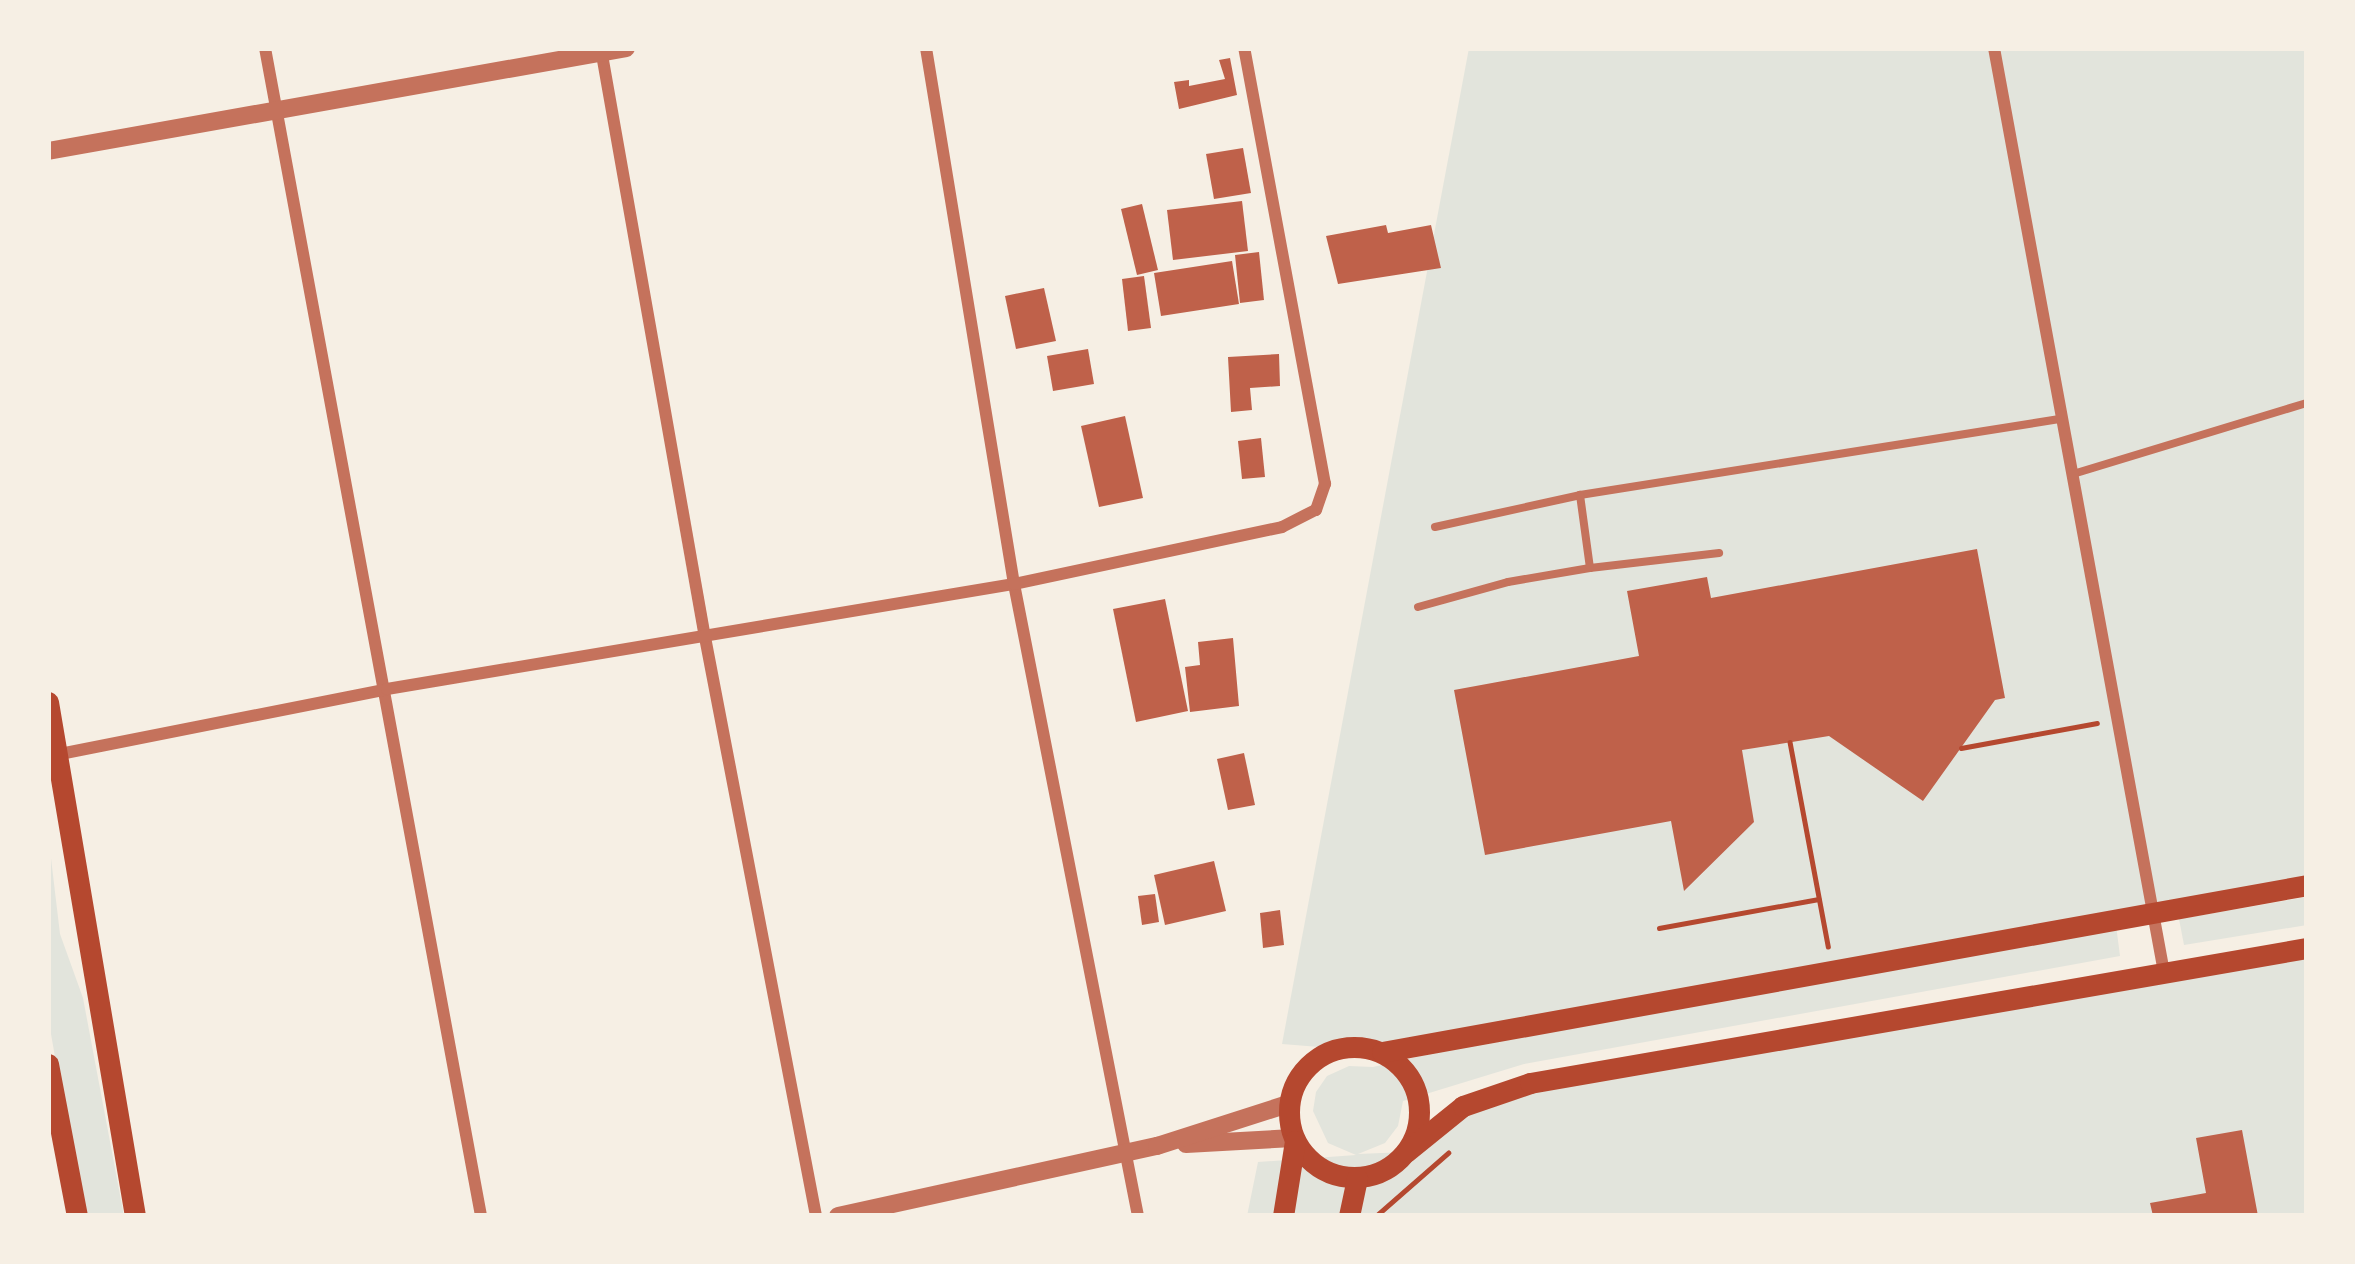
<!DOCTYPE html>
<html>
<head>
<meta charset="utf-8">
<style>
  body { margin:0 }
  #map { position:relative; width:2355px; height:1264px; overflow:hidden; background:#f6efe4; font-family:Barlow,sans-serif }
  div>[style] { position:absolute }
  .green>* { inset:0; background:#e2e4dc }
  .building>* { inset:0; background:#bf614a }
  .path>* { height:4.5px; margin:-2.25px; padding:0 2.25px; transform-origin:2.25px; border-radius:2.25px; background:#b5482f }
  .service>* { height:8px; margin:-4px; padding:0 4px; transform-origin:4px; border-radius:4px; background:#c5725c }
  .minor>* { height:12px; margin:-6px; padding:0 6px; transform-origin:6px; border-radius:6px; background:#c5725c }
  .tertiary>* { height:18px; margin:-9px; padding:0 9px; transform-origin:9px; border-radius:9px; background:#c5725c }
  .secondary>* { height:21px; margin:-10.5px; padding:0 10.5px; transform-origin:10.5px; border-radius:10.5px; background:#b5482f }
  .secondary>.ring { margin:-10.5px; padding:0; box-sizing:content-box; background:none; border:21px solid #b5482f; border-radius:50% }
  span { translate:-50% -50%; white-space:nowrap; text-align:center; line-height:1.15; -webkit-text-stroke:12px #f6efe4; paint-order:stroke }
  .frame { position:absolute; inset:0; border:51px solid #f6efe4; pointer-events:none }
</style>
</head>
<body>
<div id="map">
  <div class="green">
    <div style="clip-path:polygon(1469px 48px,2307px 48px,2307px 885px,1382px 1052px,1282px 1044px)"></div>
    <div style="clip-path:polygon(48px 833px,60px 934px,83px 998px,124px 1216px,83px 1216px,48px 1017px)"></div>
    <div style="clip-path:polygon(2307px 897px,2307px 925px,2184px 945px,2179px 919px)"></div>
    <div style="clip-path:polygon(2116px 925px,2120px 956px,1524px 1064px,1403px 1101px,1398px 1126px,1385px 1143px,1358px 1154px,1406px 1152px,1463px 1106px,2307px 949px,2307px 1216px,1247px 1216px,1258px 1162px,1356px 1155px,1328px 1143px,1313px 1111px,1316px 1092px,1327px 1076px,1349px 1066px,1373px 1067px,1574px 1021px)"></div>
  </div>
  <div class="building">
    <div style="clip-path:polygon(1230px 58px,1237px 95px,1179px 109px,1174px 82px,1189px 80px,1189px 86px,1225px 79px,1219px 60px)"></div>
    <div style="clip-path:polygon(1243px 148px,1251px 193px,1214px 199px,1206px 154px)"></div>
    <div style="clip-path:polygon(1242px 201px,1248px 251px,1173px 260px,1167px 210px)"></div>
    <div style="clip-path:polygon(1142px 204px,1158px 270px,1137px 275px,1121px 209px)"></div>
    <div style="clip-path:polygon(1386px 225px,1388px 233px,1431px 225px,1441px 268px,1338px 284px,1326px 236px)"></div>
    <div style="clip-path:polygon(1259px 252px,1264px 300px,1240px 303px,1235px 255px)"></div>
    <div style="clip-path:polygon(1232px 261px,1239px 304px,1161px 316px,1154px 273px)"></div>
    <div style="clip-path:polygon(1144px 276px,1151px 328px,1128px 331px,1122px 279px)"></div>
    <div style="clip-path:polygon(1044px 288px,1056px 341px,1016px 349px,1005px 296px)"></div>
    <div style="clip-path:polygon(1088px 349px,1094px 384px,1053px 391px,1047px 356px)"></div>
    <div style="clip-path:polygon(1279px 354px,1280px 386px,1250px 388px,1252px 410px,1231px 412px,1228px 357px)"></div>
    <div style="clip-path:polygon(1125px 416px,1143px 498px,1099px 507px,1081px 426px)"></div>
    <div style="clip-path:polygon(1261px 438px,1265px 477px,1242px 479px,1238px 441px)"></div>
    <div style="clip-path:polygon(1977px 549px,2005px 698px,1995px 700px,1923px 801px,1829px 736px,1742px 750px,1754px 822px,1684px 891px,1671px 821px,1485px 855px,1454px 690px,1639px 656px,1627px 591px,1707px 577px,1711px 598px)"></div>
    <div style="clip-path:polygon(1165px 599px,1188px 711px,1136px 722px,1113px 609px)"></div>
    <div style="clip-path:polygon(1233px 638px,1239px 706px,1190px 712px,1185px 667px,1200px 665px,1198px 642px)"></div>
    <div style="clip-path:polygon(1244px 753px,1255px 805px,1228px 810px,1217px 759px)"></div>
    <div style="clip-path:polygon(1214px 861px,1226px 911px,1165px 925px,1154px 875px)"></div>
    <div style="clip-path:polygon(1155px 894px,1159px 922px,1142px 925px,1138px 896px)"></div>
    <div style="clip-path:polygon(1280px 910px,1284px 945px,1263px 948px,1260px 913px)"></div>
    <div style="clip-path:polygon(2242px 1130px,2258px 1216px,2153px 1216px,2150px 1203px,2206px 1193px,2196px 1138px)"></div>
  </div>
  <div class="path">
    <div style="left:1790px;top:742px;width:208px;rotate:79.4deg"></div>
    <div style="left:1961px;top:748px;width:138px;rotate:-10.4deg"></div>
    <div style="left:1659px;top:928px;width:162px;rotate:-10.3deg"></div>
    <div style="left:1376px;top:1216px;width:96px;rotate:-41.2deg"></div>
  </div>
  <div class="service">
    <div style="left:2073px;top:474px;width:245px;rotate:-16.9deg"></div>
    <div style="left:1435px;top:527px;width:148px;rotate:-12.4deg"></div>
    <div style="left:1580px;top:495px;width:487px;rotate:-9deg"></div>
    <div style="left:1590px;top:568px;width:130px;rotate:-6.6deg"></div>
    <div style="left:1418px;top:607px;width:93px;rotate:-15.5deg"></div>
    <div style="left:1508px;top:582px;width:83px;rotate:-9.7deg"></div>
    <div style="left:1590px;top:568px;width:74px;rotate:-97.8deg"></div>
  </div>
  <div class="minor">
    <div style="left:265px;top:48px;width:1188px;rotate:79.52deg"></div>
    <div style="left:926px;top:48px;width:543px;rotate:80.68deg"></div>
    <div style="left:1014px;top:584px;width:644px;rotate:78.9deg"></div>
    <div style="left:1994px;top:48px;width:940px;rotate:79.58deg"></div>
    <div style="left:601px;top:49px;width:592px;rotate:79.98deg"></div>
    <div style="left:704px;top:632px;width:595px;rotate:79.14deg"></div>
    <div style="left:55px;top:755px;width:338px;rotate:-11.2deg"></div>
    <div style="left:387px;top:689px;width:636px;rotate:-9.51deg"></div>
    <div style="left:1014px;top:584px;width:274px;rotate:-12deg"></div>
    <div style="left:1282px;top:527px;width:38px;rotate:-27deg"></div>
    <div style="left:1316px;top:510px;width:28px;rotate:-71deg"></div>
    <div style="left:1325px;top:484px;width:443px;rotate:-100.5deg"></div>
  </div>
  <div class="tertiary">
    <div style="left:48px;top:151px;width:587px;rotate:-10.1deg"></div>
    <div style="left:1186px;top:1144px;width:107px;rotate:-3.2deg"></div>
    <div style="left:838px;top:1216px;width:327px;rotate:-12.4deg"></div>
    <div style="left:1157px;top:1146px;width:138px;rotate:-17.8deg"></div>
  </div>
  <div class="secondary">
    <div style="left:48px;top:702px;width:521px;rotate:80.39deg"></div>
    <div class="ring" style="left:1289px;top:1047px;width:109px;height:109px"></div>
    <div style="left:1382px;top:1052px;width:940px;rotate:-10.23deg"></div>
    <div style="left:48px;top:1064px;width:155px;rotate:79.2deg"></div>
    <div style="left:1406px;top:1152px;width:73px;rotate:-38.9deg"></div>
    <div style="left:1463px;top:1106px;width:71px;rotate:-18.9deg"></div>
    <div style="left:1530px;top:1083px;width:789px;rotate:-9.86deg"></div>
    <div style="left:1283px;top:1216px;width:76px;rotate:-80.9deg"></div>
    <div style="left:1349px;top:1216px;width:39px;rotate:-78deg"></div>
  </div>
  <div class="frame"></div>
</div>
</body>
</html>
